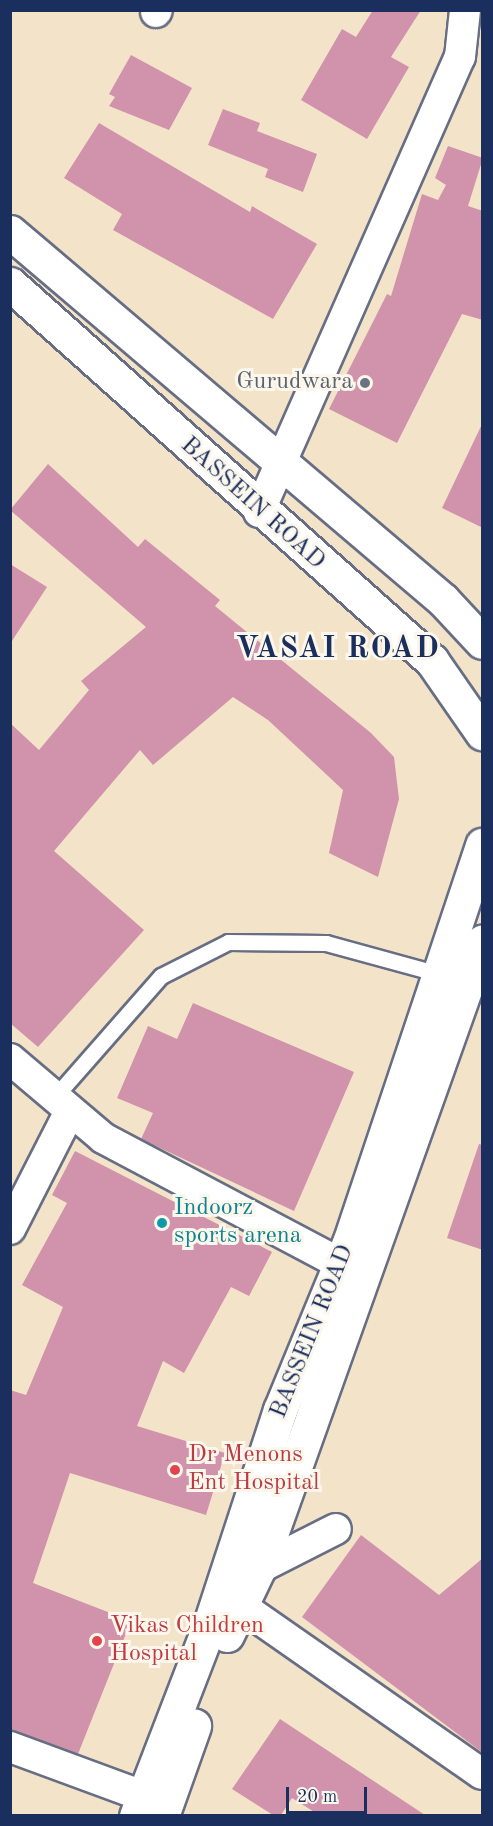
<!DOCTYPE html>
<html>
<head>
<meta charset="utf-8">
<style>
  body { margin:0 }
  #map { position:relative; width:493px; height:1826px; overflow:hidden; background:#f3e4c9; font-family:"Old Standard TT",serif }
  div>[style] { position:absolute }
  .building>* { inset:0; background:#d192ac }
  .roads { filter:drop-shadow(2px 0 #676e83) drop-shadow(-2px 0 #676e83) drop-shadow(0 2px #676e83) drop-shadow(0 -2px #676e83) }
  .service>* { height:15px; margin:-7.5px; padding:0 7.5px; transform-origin:7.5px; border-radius:7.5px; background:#fff }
  .minor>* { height:30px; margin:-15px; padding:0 15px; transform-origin:15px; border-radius:15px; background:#fff }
  .primary>* { height:33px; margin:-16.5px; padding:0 16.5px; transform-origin:16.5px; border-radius:16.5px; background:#fff }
  .dots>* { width:16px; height:16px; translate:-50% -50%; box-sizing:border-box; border:3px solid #fbf7ec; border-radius:50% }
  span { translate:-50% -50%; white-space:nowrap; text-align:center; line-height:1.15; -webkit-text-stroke:6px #fbf7ec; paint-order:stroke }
  .worship-label { font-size:24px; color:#5b616d }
  .right { translate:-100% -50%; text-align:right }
  .street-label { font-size:24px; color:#1b2f5e }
  .culture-label { font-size:24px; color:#0d838f }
  .left { translate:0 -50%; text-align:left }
  .health-label { font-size:24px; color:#be3a42 }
  .district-label { font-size:30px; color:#1b2f5e; font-weight:700; letter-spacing:1.5px }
  .frame { position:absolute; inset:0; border:12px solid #1b2f5e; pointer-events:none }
  .scale { position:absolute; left:286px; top:1787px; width:81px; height:27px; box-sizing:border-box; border:3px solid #1b2f5e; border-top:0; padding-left:8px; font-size:18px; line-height:21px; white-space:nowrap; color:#1b2f5e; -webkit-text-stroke:4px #fbf7ec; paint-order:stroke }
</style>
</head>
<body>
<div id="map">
  <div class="building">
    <div style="clip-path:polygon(373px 10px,421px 10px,391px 57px,409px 67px,367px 139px,301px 100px,342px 29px,356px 37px)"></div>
    <div style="clip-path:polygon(131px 55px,192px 88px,169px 130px,109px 106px,115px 97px,109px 94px)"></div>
    <div style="clip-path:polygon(223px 109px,260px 123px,257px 131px,317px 154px,303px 192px,265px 177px,268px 169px,208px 145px)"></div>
    <div style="clip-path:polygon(99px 123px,250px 212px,252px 206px,317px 244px,273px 319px,113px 230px,122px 214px,64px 178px)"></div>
    <div style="clip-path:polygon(448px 146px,483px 158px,468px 206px,483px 211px,483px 320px,462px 314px,397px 443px,329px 409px,387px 294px,391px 296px,422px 194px,438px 200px,446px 185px,435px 178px)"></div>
    <div style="clip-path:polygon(483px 422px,483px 528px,442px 508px)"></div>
    <div style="clip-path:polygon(48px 464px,138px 547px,145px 539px,220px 600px,215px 606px,371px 733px,394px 757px,399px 799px,378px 877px,329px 853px,343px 790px,268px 720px,233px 697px,153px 765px,140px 750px,54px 851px,144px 930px,38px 1047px,10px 1023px,10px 723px,39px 750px,89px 690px,81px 681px,146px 627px,10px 510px)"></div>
    <div style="clip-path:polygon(10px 564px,47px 587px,10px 644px)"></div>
    <div style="clip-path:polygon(193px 1003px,354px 1072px,294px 1211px,141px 1139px,153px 1113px,117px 1098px,148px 1026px,177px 1039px)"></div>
    <div style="clip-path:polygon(479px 1144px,483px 1145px,483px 1250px,447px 1238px)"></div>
    <div style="clip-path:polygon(75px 1151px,272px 1252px,249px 1296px,231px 1287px,184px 1373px,163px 1361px,137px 1426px,225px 1453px,206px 1515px,70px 1473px,33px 1583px,131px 1621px,78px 1754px,10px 1730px,10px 1390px,26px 1395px,63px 1307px,22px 1285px,67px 1203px,52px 1195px)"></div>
    <div style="clip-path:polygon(361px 1535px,439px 1595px,483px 1558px,483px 1753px,302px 1617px)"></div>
    <div style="clip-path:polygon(280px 1719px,425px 1815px,319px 1815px,292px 1798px,281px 1815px,273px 1815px,232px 1789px)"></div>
  </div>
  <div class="roads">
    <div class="service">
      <div style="left:52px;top:1100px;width:165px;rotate:-48.7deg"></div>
      <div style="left:161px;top:976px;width:75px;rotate:-26.9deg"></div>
      <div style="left:228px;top:942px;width:98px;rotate:0.6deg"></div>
      <div style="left:326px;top:943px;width:117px;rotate:15.3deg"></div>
    </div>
    <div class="minor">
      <div style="left:156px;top:12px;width:2px;rotate:-63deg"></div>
      <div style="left:259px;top:512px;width:497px;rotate:-66.2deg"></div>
      <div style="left:460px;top:57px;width:47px;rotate:-83.9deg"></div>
      <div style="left:10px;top:1059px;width:122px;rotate:40.3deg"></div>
      <div style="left:103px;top:1138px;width:293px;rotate:27.9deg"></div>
      <div style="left:10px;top:1229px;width:130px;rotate:-63deg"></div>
      <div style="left:259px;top:1568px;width:86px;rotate:-26.9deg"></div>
      <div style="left:221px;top:1592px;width:318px;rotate:34.9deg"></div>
      <div style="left:10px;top:1747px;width:142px;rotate:20.2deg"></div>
    </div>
    <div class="primary">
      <div style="left:10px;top:232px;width:568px;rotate:40.36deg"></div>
      <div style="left:443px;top:600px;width:57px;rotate:47.1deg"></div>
      <div style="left:10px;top:284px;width:566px;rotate:41.78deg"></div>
      <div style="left:432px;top:661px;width:88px;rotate:55.2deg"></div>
      <div style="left:227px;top:1635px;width:74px;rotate:-64.5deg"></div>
      <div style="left:259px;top:1568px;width:665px;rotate:-70.39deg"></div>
      <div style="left:136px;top:1816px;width:206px;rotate:-68.9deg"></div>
      <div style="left:210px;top:1624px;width:225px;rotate:-71.9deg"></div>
      <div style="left:280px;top:1410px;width:181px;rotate:-67.6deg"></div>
      <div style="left:349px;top:1243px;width:420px;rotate:-71.5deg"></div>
      <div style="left:162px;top:1816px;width:96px;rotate:-70.4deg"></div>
    </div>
  </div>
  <div class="dots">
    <div style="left:365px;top:383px;background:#6b7280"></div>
    <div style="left:162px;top:1223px;background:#0f9aa8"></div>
    <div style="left:175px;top:1470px;background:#e0444e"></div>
    <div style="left:97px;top:1641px;background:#e0444e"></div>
  </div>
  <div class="worship-label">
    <span class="right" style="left:353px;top:383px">Gurudwara</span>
  </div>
  <div class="street-label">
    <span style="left:252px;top:504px;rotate:42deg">BASSEIN ROAD</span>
    <span style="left:313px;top:1332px;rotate:-68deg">BASSEIN ROAD</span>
  </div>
  <div class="culture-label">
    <span class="left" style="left:174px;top:1223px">Indoorz<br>sports arena</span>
  </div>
  <div class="health-label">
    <span class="left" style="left:188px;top:1470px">Dr Menons<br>Ent Hospital</span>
    <span class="left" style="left:110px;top:1641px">Vikas Children<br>Hospital</span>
  </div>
  <div class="district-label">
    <span style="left:338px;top:649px">VASAI ROAD</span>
  </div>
  <div class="frame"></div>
  <div class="scale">20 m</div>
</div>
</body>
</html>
